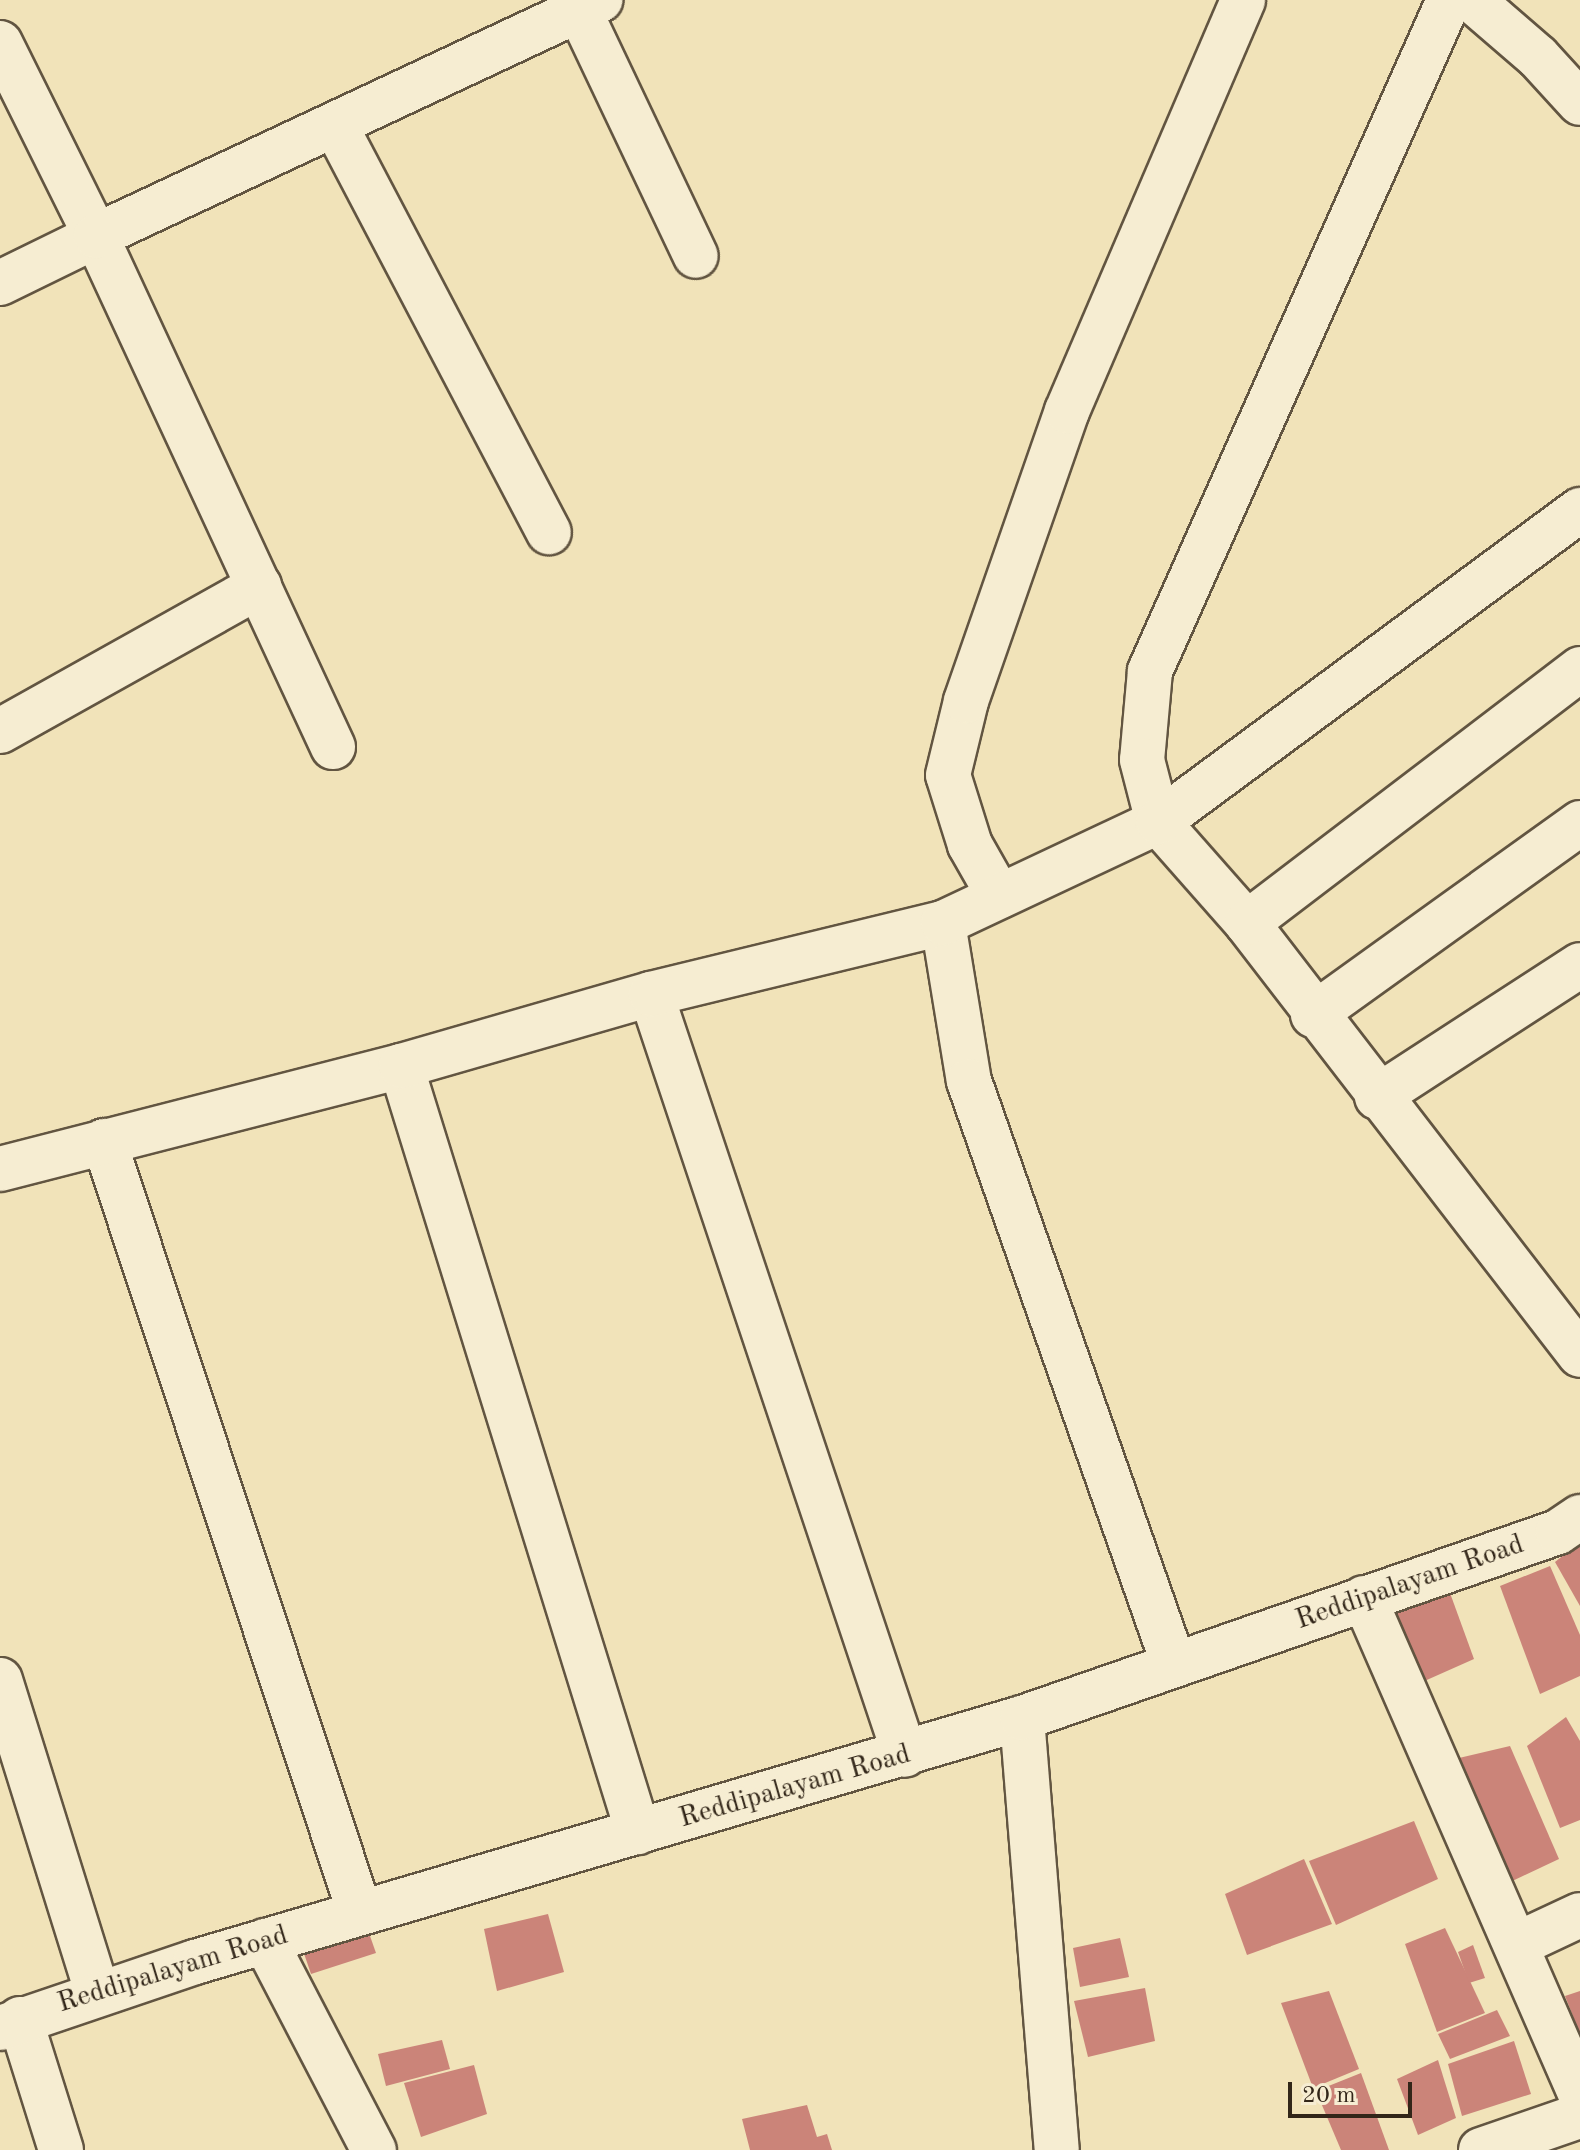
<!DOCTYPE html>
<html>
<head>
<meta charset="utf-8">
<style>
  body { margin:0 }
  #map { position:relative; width:1580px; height:2150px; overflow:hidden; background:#f1e3b9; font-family:"Old Standard TT",serif }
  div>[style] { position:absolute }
  .building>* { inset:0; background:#cb8479 }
  .roads { filter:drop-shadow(2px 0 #625541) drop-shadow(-2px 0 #625541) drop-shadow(0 2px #625541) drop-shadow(0 -2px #625541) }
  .minor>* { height:44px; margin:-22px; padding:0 22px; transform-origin:22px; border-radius:22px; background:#f6edd2 }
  span { translate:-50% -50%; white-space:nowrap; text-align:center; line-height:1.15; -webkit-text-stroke:6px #f6edd2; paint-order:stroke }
  .street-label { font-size:28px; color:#322619 }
  .scale { position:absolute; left:1288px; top:2082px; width:124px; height:36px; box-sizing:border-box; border:4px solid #322619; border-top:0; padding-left:10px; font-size:24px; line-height:28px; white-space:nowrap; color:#322619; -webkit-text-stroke:6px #f6edd2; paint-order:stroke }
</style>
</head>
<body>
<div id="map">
  <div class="building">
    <div style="clip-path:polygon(1580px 1542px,1580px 1606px,1555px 1562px)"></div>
    <div style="clip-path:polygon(1550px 1566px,1580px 1635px,1580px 1676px,1540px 1694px,1500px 1586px)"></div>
    <div style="clip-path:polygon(1450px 1593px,1474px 1659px,1411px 1687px,1379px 1612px)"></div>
    <div style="clip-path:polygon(1566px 1717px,1580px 1741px,1580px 1820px,1560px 1828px,1527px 1746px)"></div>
    <div style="clip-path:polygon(1510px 1746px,1559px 1859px,1506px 1884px,1459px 1758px)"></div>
    <div style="clip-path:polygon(1414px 1821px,1438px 1879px,1336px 1925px,1309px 1861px)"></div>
    <div style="clip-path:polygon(1304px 1859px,1332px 1924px,1247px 1955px,1225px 1894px)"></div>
    <div style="clip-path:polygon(548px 1914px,564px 1972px,497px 1991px,484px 1929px)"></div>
    <div style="clip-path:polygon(364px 1919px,376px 1953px,311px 1974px,299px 1939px)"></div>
    <div style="clip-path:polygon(1445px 1928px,1485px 2013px,1437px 2032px,1405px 1944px)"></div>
    <div style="clip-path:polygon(1120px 1938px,1129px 1977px,1080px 1987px,1073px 1948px)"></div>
    <div style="clip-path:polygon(1473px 1945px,1485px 1978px,1469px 1983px,1458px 1952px)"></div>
    <div style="clip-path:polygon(1145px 1988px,1155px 2041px,1088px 2057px,1074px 2001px)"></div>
    <div style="clip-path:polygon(1329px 1991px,1359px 2069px,1313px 2088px,1281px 2003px)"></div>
    <div style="clip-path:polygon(1580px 1991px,1580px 2034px,1565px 1996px)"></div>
    <div style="clip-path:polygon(1497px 2010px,1510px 2036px,1450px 2059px,1438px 2034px)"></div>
    <div style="clip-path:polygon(442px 2040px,450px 2069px,386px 2086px,378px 2054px)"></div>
    <div style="clip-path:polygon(1514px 2041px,1531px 2094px,1462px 2116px,1448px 2064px)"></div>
    <div style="clip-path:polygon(1438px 2060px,1456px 2118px,1418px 2135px,1397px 2079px)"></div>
    <div style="clip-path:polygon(474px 2065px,487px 2114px,421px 2137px,404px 2083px)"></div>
    <div style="clip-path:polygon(1361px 2073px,1389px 2150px,1341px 2150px,1316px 2091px)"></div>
    <div style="clip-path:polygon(807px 2105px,817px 2137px,827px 2134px,832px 2150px,750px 2150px,742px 2119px)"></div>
  </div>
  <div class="roads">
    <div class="minor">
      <div style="left:1449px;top:0;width:735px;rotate:114.02deg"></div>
      <div style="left:1150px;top:671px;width:89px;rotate:95.1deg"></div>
      <div style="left:1142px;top:760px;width:64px;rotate:75.5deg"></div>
      <div style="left:1158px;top:822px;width:135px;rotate:48.6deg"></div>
      <div style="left:1247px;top:923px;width:545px;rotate:52.37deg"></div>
      <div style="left:1472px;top:0;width:87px;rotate:40.8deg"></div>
      <div style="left:1538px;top:57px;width:62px;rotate:47.6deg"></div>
      <div style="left:579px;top:10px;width:272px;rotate:64.6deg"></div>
      <div style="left:0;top:43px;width:216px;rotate:63.6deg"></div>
      <div style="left:96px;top:236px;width:107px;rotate:153.9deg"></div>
      <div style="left:335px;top:125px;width:460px;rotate:62.3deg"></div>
      <div style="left:0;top:731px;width:297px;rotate:-29.2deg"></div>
      <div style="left:333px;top:747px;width:563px;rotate:-114.88deg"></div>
      <div style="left:96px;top:236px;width:557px;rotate:-25.09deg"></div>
      <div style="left:999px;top:896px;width:59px;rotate:-119.6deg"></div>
      <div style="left:970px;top:845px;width:73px;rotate:-107.4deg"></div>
      <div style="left:948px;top:775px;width:76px;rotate:-76.3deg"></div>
      <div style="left:966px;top:701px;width:307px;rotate:-70.8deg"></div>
      <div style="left:1067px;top:411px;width:447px;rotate:-66.8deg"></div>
      <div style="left:943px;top:923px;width:160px;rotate:80.7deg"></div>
      <div style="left:969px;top:1081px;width:619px;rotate:70.66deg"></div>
      <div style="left:1247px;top:923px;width:419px;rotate:-37.3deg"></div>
      <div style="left:651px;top:994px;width:802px;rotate:71.54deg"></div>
      <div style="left:1313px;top:1015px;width:329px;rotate:-35.7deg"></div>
      <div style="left:401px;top:1066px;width:802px;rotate:72.81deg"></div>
      <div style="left:1377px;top:1097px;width:242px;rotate:-33deg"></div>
      <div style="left:104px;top:1141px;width:813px;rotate:71.65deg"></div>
      <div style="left:0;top:1169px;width:414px;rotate:-14.4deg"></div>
      <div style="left:401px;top:1066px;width:260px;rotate:-16.1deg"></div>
      <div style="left:651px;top:994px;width:301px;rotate:-13.7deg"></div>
      <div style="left:943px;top:923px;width:238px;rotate:-25.2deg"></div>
      <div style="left:1158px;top:822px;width:525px;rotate:-36.48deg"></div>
      <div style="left:1364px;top:1598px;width:540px;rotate:66.43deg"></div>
      <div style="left:0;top:1680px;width:327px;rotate:72.7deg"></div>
      <div style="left:1022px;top:1718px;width:433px;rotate:85.4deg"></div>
      <div style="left:265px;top:1941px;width:236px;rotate:62.5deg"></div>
      <div style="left:1518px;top:1944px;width:68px;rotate:-25.1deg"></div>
      <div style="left:20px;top:2019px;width:137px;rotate:72.6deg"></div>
      <div style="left:0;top:2028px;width:206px;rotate:-18.7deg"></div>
      <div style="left:195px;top:1962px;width:862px;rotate:-16.44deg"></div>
      <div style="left:1022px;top:1718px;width:567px;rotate:-19.14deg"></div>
      <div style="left:1558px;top:1532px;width:27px;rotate:-34deg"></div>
      <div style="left:1481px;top:2150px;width:105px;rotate:-19deg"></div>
    </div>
  </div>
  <div class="street-label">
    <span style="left:1410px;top:1583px;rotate:-19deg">Reddipalayam Road</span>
    <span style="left:795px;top:1787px;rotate:-16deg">Reddipalayam Road</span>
    <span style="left:173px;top:1970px;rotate:-17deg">Reddipalayam Road</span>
  </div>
  <div class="scale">20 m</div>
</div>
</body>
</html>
